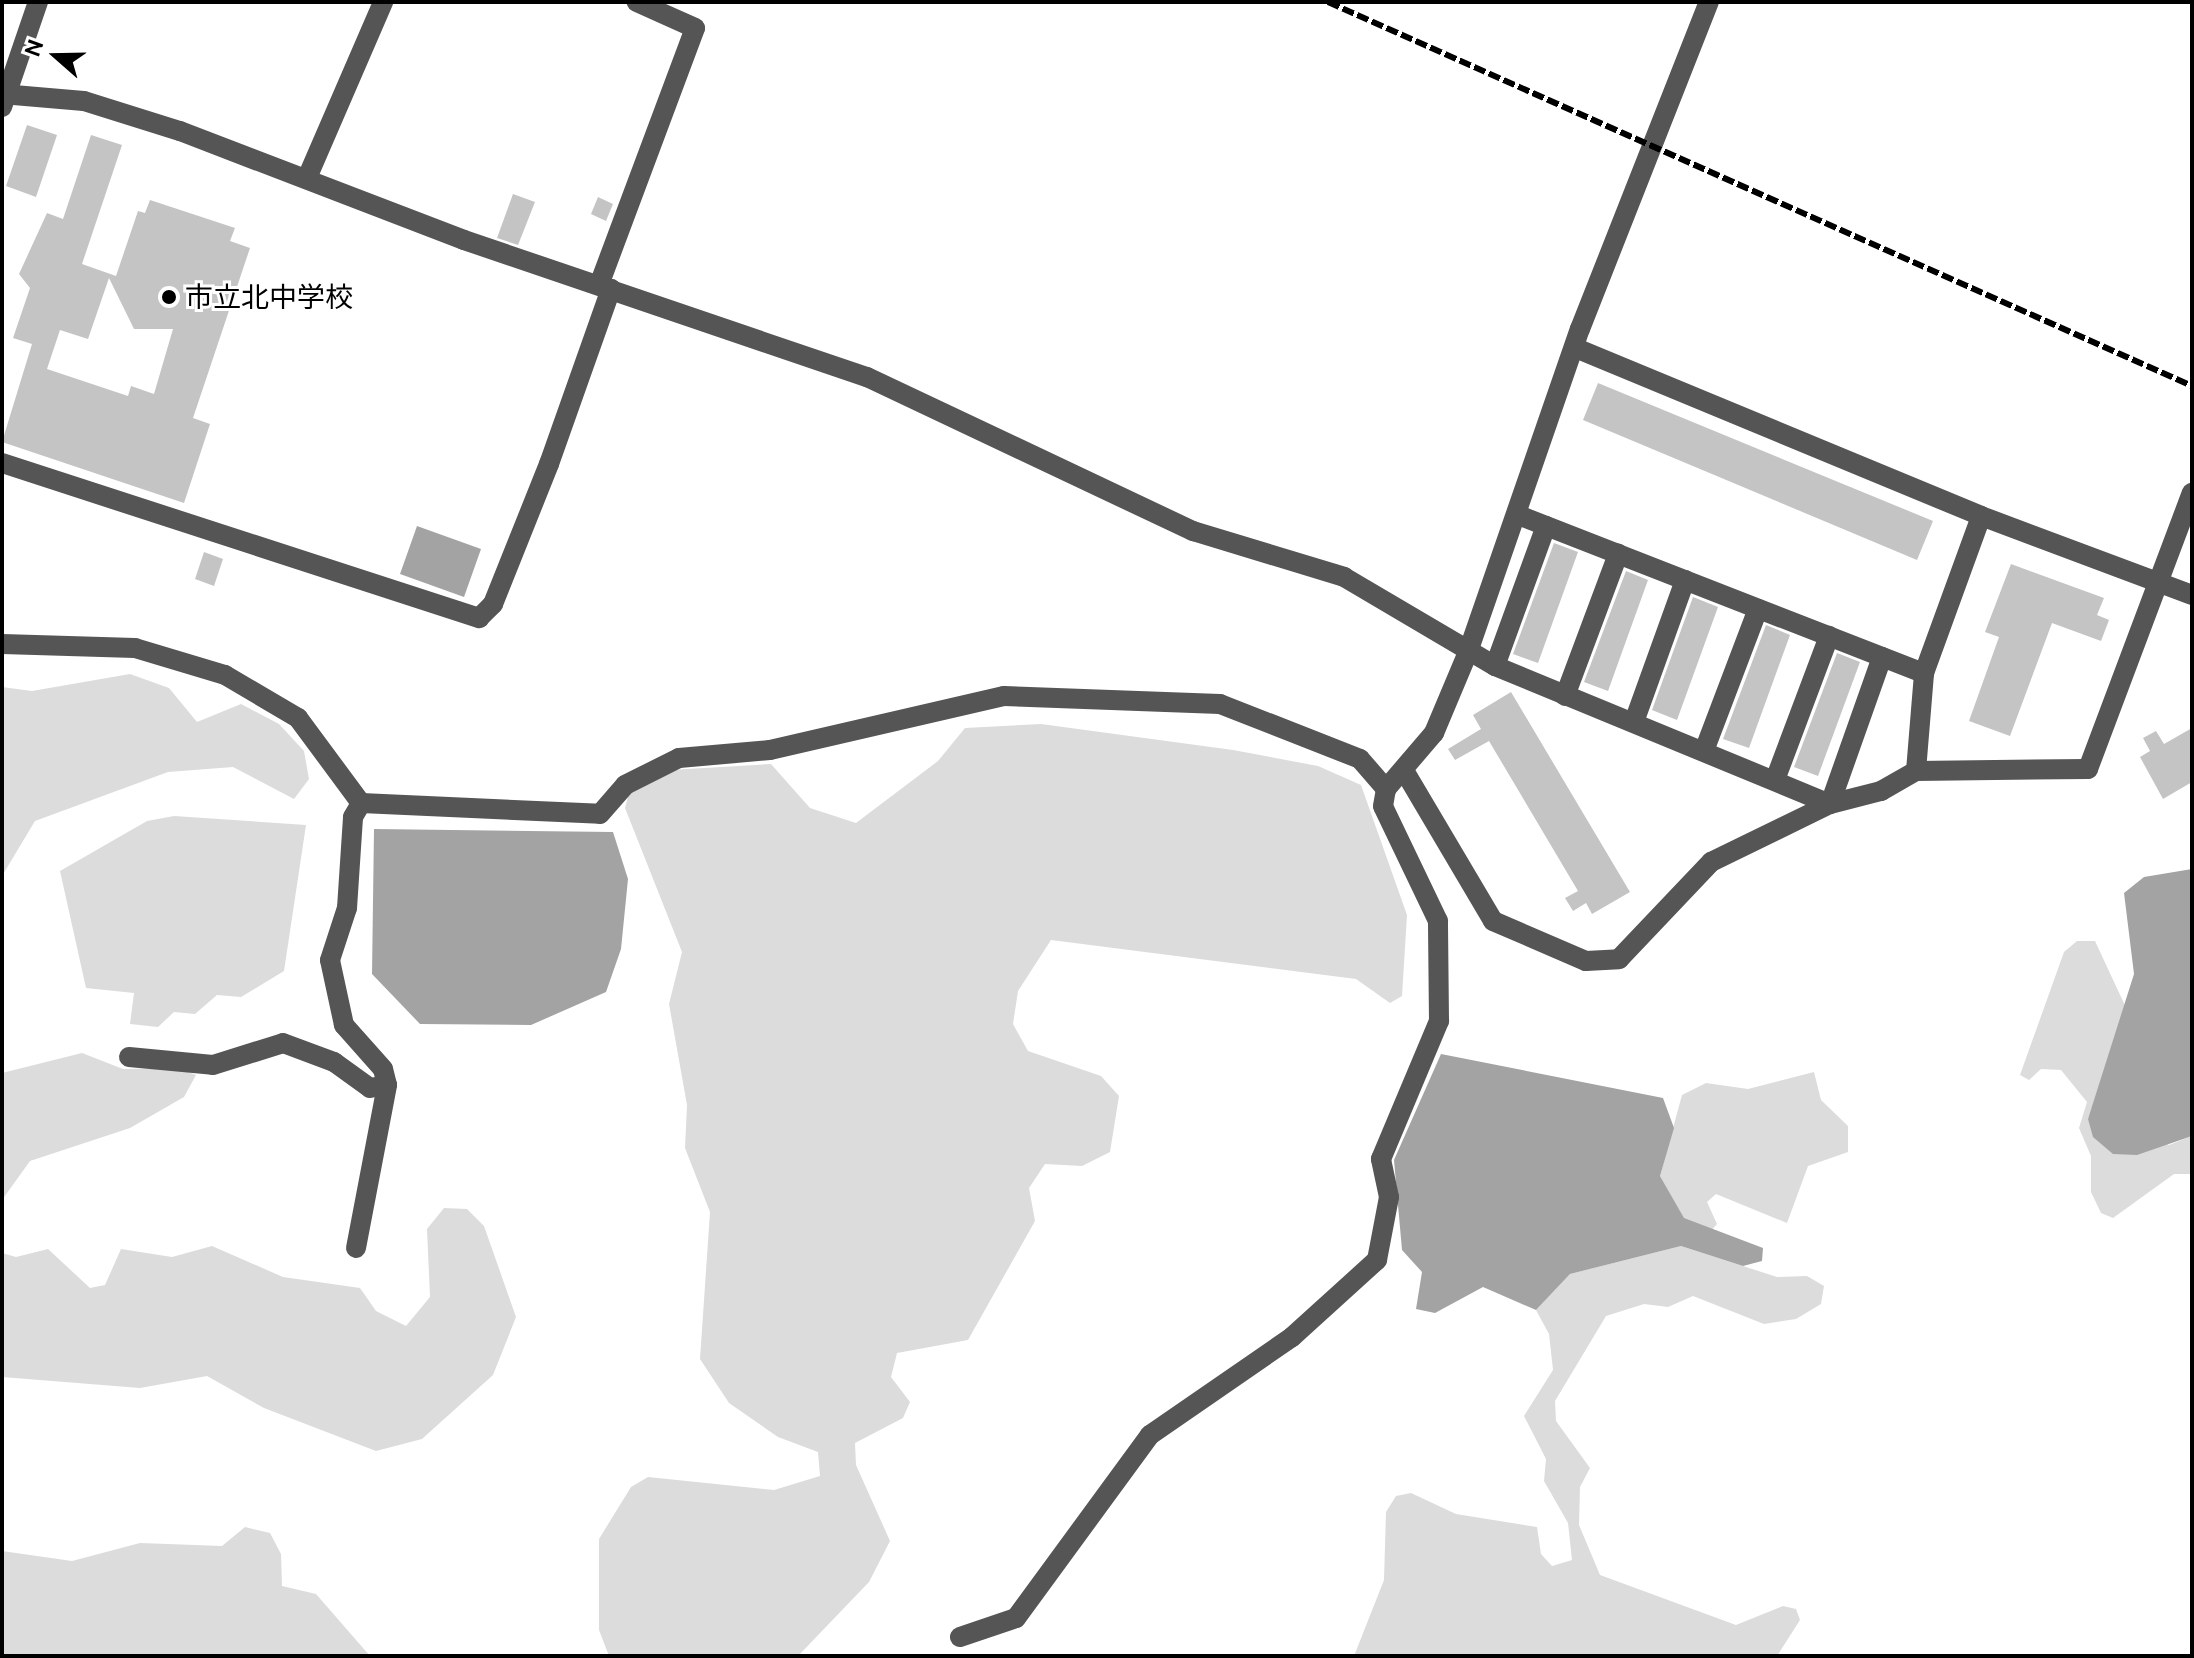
<!DOCTYPE html>
<html>
<head>
<meta charset="utf-8">
<style>
  body { margin:0 }
  #map { position:relative; width:2194px; height:1658px; overflow:hidden; background:#fff; font-family:Ubuntu,"Noto Sans JP",sans-serif }
  div>[style] { position:absolute }
  .green>* { inset:0; background:#dcdcdc }
  .water>* { inset:0; background:#a3a3a3 }
  .building>* { inset:0; background:#c4c4c4 }
  .minor>* { height:20px; margin:-10px; padding:0 10px; transform-origin:10px; border-radius:10px; background:#555 }
  .rail>* { height:6px; margin-top:-3px; transform-origin:0; background:repeating-linear-gradient(90deg,#000 0 12px,transparent 0 16px) }
  .dots>* { width:22px; height:22px; translate:-50% -50%; box-sizing:border-box; border:4px solid #fff; border-radius:50% }
  span { translate:-50% -50%; white-space:nowrap; text-align:center; line-height:1.15; -webkit-text-stroke:6px #fff; paint-order:stroke }
  .poi-label { font-size:28px; color:#000 }
  .left { translate:0 -50%; text-align:left }
  .frame { position:absolute; inset:0; border:4px solid #000; pointer-events:none }
  .north { position:absolute; left:16px; top:16px; width:80px; height:80px; -webkit-text-stroke:6px #fff; paint-order:stroke; rotate:290deg; font-size:22px; font-weight:700; line-height:32px; text-align:center; color:#000 }
  .north::after { content:''; display:block; margin:auto; width:28px; height:36px; background:#000; clip-path:polygon(50% 0,100% 100%,50% 72%,0 100%) }
</style>
</head>
<body>
<div id="map">
  <div class="green">
    <div style="clip-path:polygon(130px 674px,169px 688px,197px 722px,241px 704px,279px 724px,304px 751px,309px 779px,294px 799px,233px 767px,168px 772px,35px 821px,2px 876px,2px 687px,32px 691px)"></div>
    <div style="clip-path:polygon(1041px 724px,1233px 750px,1318px 766px,1361px 785px,1407px 915px,1402px 996px,1390px 1003px,1356px 979px,1051px 940px,1018px 991px,1013px 1024px,1028px 1051px,1101px 1076px,1119px 1096px,1110px 1152px,1082px 1166px,1045px 1164px,1029px 1188px,1035px 1221px,968px 1340px,897px 1353px,891px 1377px,910px 1402px,903px 1418px,855px 1443px,856px 1465px,890px 1541px,869px 1582px,798px 1656px,609px 1656px,599px 1630px,599px 1539px,631px 1487px,648px 1477px,774px 1490px,820px 1476px,818px 1452px,778px 1437px,729px 1403px,700px 1359px,710px 1212px,685px 1148px,687px 1105px,669px 1004px,682px 952px,625px 808px,630px 789px,653px 771px,771px 764px,810px 808px,856px 823px,938px 761px,965px 728px)"></div>
    <div style="clip-path:polygon(174px 816px,306px 825px,284px 971px,241px 997px,217px 995px,195px 1014px,174px 1012px,158px 1027px,130px 1024px,134px 993px,86px 988px,60px 871px,147px 821px)"></div>
    <div style="clip-path:polygon(2077px 941px,2095px 941px,2128px 1012px,2088px 1119px,2169px 1145px,2192px 1136px,2192px 1174px,2174px 1174px,2113px 1218px,2101px 1213px,2091px 1192px,2091px 1156px,2079px 1128px,2087px 1102px,2061px 1070px,2041px 1069px,2029px 1080px,2020px 1075px,2064px 952px)"></div>
    <div style="clip-path:polygon(82px 1053px,123px 1069px,178px 1068px,196px 1075px,184px 1097px,130px 1128px,30px 1161px,2px 1200px,2px 1073px)"></div>
    <div style="clip-path:polygon(1814px 1072px,1821px 1100px,1848px 1126px,1848px 1152px,1808px 1166px,1787px 1223px,1716px 1194px,1707px 1202px,1717px 1224px,1709px 1233px,1684px 1219px,1660px 1176px,1682px 1095px,1706px 1083px,1748px 1089px)"></div>
    <div style="clip-path:polygon(444px 1208px,467px 1209px,484px 1226px,516px 1317px,493px 1375px,422px 1439px,376px 1451px,264px 1408px,207px 1376px,140px 1388px,2px 1377px,2px 1253px,16px 1257px,48px 1249px,90px 1288px,105px 1285px,121px 1249px,172px 1257px,212px 1246px,283px 1277px,360px 1288px,376px 1311px,406px 1326px,430px 1297px,427px 1229px)"></div>
    <div style="clip-path:polygon(1681px 1246px,1777px 1277px,1807px 1276px,1824px 1286px,1821px 1304px,1796px 1319px,1764px 1324px,1693px 1296px,1668px 1307px,1644px 1304px,1606px 1316px,1555px 1401px,1556px 1421px,1590px 1468px,1580px 1487px,1579px 1525px,1600px 1575px,1736px 1625px,1783px 1606px,1796px 1609px,1800px 1620px,1777px 1656px,1354px 1656px,1384px 1580px,1386px 1512px,1396px 1496px,1411px 1493px,1456px 1514px,1537px 1527px,1541px 1554px,1552px 1566px,1572px 1560px,1568px 1523px,1544px 1481px,1546px 1459px,1524px 1416px,1553px 1370px,1549px 1334px,1536px 1310px,1570px 1274px)"></div>
    <div style="clip-path:polygon(245px 1527px,270px 1533px,281px 1554px,282px 1586px,316px 1594px,370px 1656px,2px 1656px,2px 1551px,72px 1561px,140px 1543px,222px 1546px)"></div>
  </div>
  <div class="water">
    <div style="clip-path:polygon(417px 526px,481px 549px,464px 597px,400px 574px)"></div>
    <div style="clip-path:polygon(374px 829px,613px 832px,628px 879px,621px 949px,606px 992px,531px 1025px,420px 1024px,372px 974px)"></div>
    <div style="clip-path:polygon(2192px 869px,2192px 1136px,2137px 1155px,2113px 1154px,2093px 1137px,2088px 1119px,2134px 974px,2124px 893px,2144px 877px)"></div>
    <div style="clip-path:polygon(1441px 1054px,1663px 1098px,1674px 1128px,1660px 1176px,1684px 1218px,1763px 1248px,1762px 1261px,1743px 1266px,1681px 1246px,1570px 1274px,1536px 1310px,1483px 1287px,1435px 1313px,1416px 1309px,1422px 1272px,1402px 1250px,1394px 1160px)"></div>
  </div>
  <div class="building">
    <div style="clip-path:polygon(27px 125px,57px 135px,36px 197px,6px 186px)"></div>
    <div style="clip-path:polygon(evenodd,91px 135px,122px 145px,82px 264px,116px 276px,138px 211px,145px 213px,150px 200px,235px 228px,230px 241px,250px 248px,193px 418px,210px 424px,184px 503px,2px 442px,32px 344px,13px 338px,30px 288px,19px 274px,47px 213px,63px 219px,91px 135px,109px 278px,134px 329px,173px 329px,154px 394px,131px 386px,128px 396px,47px 369px,60px 330px,88px 339px,109px 278px)"></div>
    <div style="clip-path:polygon(513px 194px,535px 202px,518px 245px,497px 238px)"></div>
    <div style="clip-path:polygon(598px 197px,613px 204px,606px 221px,591px 214px)"></div>
    <div style="clip-path:polygon(1598px 383px,1933px 521px,1917px 560px,1583px 420px)"></div>
    <div style="clip-path:polygon(1554px 543px,1578px 552px,1538px 663px,1513px 654px)"></div>
    <div style="clip-path:polygon(204px 552px,223px 559px,214px 586px,195px 579px)"></div>
    <div style="clip-path:polygon(2011px 564px,2104px 598px,2097px 615px,2109px 620px,2101px 641px,2052px 623px,2010px 736px,1969px 721px,1999px 637px,1985px 632px)"></div>
    <div style="clip-path:polygon(1626px 571px,1648px 580px,1608px 691px,1584px 682px)"></div>
    <div style="clip-path:polygon(1693px 597px,1718px 607px,1677px 720px,1652px 710px)"></div>
    <div style="clip-path:polygon(1766px 625px,1790px 635px,1749px 748px,1723px 739px)"></div>
    <div style="clip-path:polygon(1837px 653px,1860px 662px,1818px 776px,1794px 767px)"></div>
    <div style="clip-path:polygon(1511px 692px,1630px 892px,1592px 914px,1586px 903px,1573px 911px,1565px 898px,1578px 891px,1489px 741px,1455px 760px,1448px 749px,1481px 729px,1473px 715px)"></div>
    <div style="clip-path:polygon(2192px 728px,2192px 782px,2163px 799px,2140px 757px,2150px 751px,2143px 738px,2156px 731px,2164px 744px)"></div>
  </div>
  <div class="minor">
    <div style="left:2px;top:94px;width:82px;rotate:4.9deg"></div>
    <div style="left:84px;top:101px;width:101px;rotate:17.4deg"></div>
    <div style="left:180px;top:131px;width:304px;rotate:21deg"></div>
    <div style="left:464px;top:240px;width:426px;rotate:18.8deg"></div>
    <div style="left:867px;top:377px;width:361px;rotate:25.3deg"></div>
    <div style="left:1193px;top:531px;width:158px;rotate:16.9deg"></div>
    <div style="left:1344px;top:577px;width:175px;rotate:30.5deg"></div>
    <div style="left:1495px;top:666px;width:362px;rotate:22.4deg"></div>
    <div style="left:2px;top:107px;width:111px;rotate:-71.1deg"></div>
    <div style="left:307px;top:178px;width:192px;rotate:-66.6deg"></div>
    <div style="left:599px;top:285px;width:274px;rotate:-69.5deg"></div>
    <div style="left:695px;top:28px;width:64px;rotate:-155.9deg"></div>
    <div style="left:1578px;top:349px;width:436px;rotate:22.5deg"></div>
    <div style="left:1981px;top:516px;width:225px;rotate:20.5deg"></div>
    <div style="left:2px;top:463px;width:502px;rotate:18deg"></div>
    <div style="left:479px;top:618px;width:20px;rotate:-45deg"></div>
    <div style="left:493px;top:604px;width:151px;rotate:-68.2deg"></div>
    <div style="left:549px;top:464px;width:186px;rotate:-70.5deg"></div>
    <div style="left:1518px;top:515px;width:436px;rotate:21.3deg"></div>
    <div style="left:1924px;top:673px;width:167px;rotate:-70deg"></div>
    <div style="left:2px;top:644px;width:133px;rotate:1.7deg"></div>
    <div style="left:135px;top:648px;width:94px;rotate:16.7deg"></div>
    <div style="left:225px;top:675px;width:85px;rotate:30.5deg"></div>
    <div style="left:298px;top:718px;width:106px;rotate:53.5deg"></div>
    <div style="left:361px;top:803px;width:239px;rotate:2.6deg"></div>
    <div style="left:600px;top:814px;width:38px;rotate:-49deg"></div>
    <div style="left:625px;top:785px;width:60px;rotate:-26.6deg"></div>
    <div style="left:679px;top:758px;width:91px;rotate:-5deg"></div>
    <div style="left:770px;top:750px;width:240px;rotate:-13deg"></div>
    <div style="left:1004px;top:696px;width:216px;rotate:2.1deg"></div>
    <div style="left:1220px;top:704px;width:150px;rotate:21.4deg"></div>
    <div style="left:1360px;top:759px;width:40px;rotate:49deg"></div>
    <div style="left:1495px;top:666px;width:149px;rotate:-70deg"></div>
    <div style="left:1565px;top:696px;width:152px;rotate:-69.5deg"></div>
    <div style="left:1634px;top:722px;width:151px;rotate:-70.2deg"></div>
    <div style="left:1704px;top:751px;width:152px;rotate:-69.2deg"></div>
    <div style="left:1916px;top:771px;width:98px;rotate:-85.3deg"></div>
    <div style="left:1405px;top:772px;width:173px;rotate:59.4deg"></div>
    <div style="left:1493px;top:921px;width:101px;rotate:23.3deg"></div>
    <div style="left:1586px;top:961px;width:33px;rotate:-3deg"></div>
    <div style="left:1619px;top:959px;width:134px;rotate:-46.5deg"></div>
    <div style="left:1711px;top:862px;width:132px;rotate:-26deg"></div>
    <div style="left:1830px;top:804px;width:53px;rotate:-14.3deg"></div>
    <div style="left:1881px;top:791px;width:40px;rotate:-29.7deg"></div>
    <div style="left:1916px;top:771px;width:172px;rotate:-0.7deg"></div>
    <div style="left:2088px;top:769px;width:295px;rotate:-69.4deg"></div>
    <div style="left:1775px;top:780px;width:154px;rotate:-69.4deg"></div>
    <div style="left:1830px;top:804px;width:156px;rotate:-70.5deg"></div>
    <div style="left:129px;top:1057px;width:84px;rotate:5.4deg"></div>
    <div style="left:213px;top:1065px;width:73px;rotate:-17.4deg"></div>
    <div style="left:283px;top:1043px;width:54px;rotate:20.4deg"></div>
    <div style="left:334px;top:1062px;width:44px;rotate:35.8deg"></div>
    <div style="left:370px;top:1088px;width:17px;rotate:-10deg"></div>
    <div style="left:356px;top:1248px;width:166px;rotate:-79.2deg"></div>
    <div style="left:387px;top:1085px;width:16px;rotate:-104deg"></div>
    <div style="left:383px;top:1069px;width:59px;rotate:-131.6deg"></div>
    <div style="left:344px;top:1025px;width:66px;rotate:-102.2deg"></div>
    <div style="left:330px;top:960px;width:55px;rotate:-71.9deg"></div>
    <div style="left:347px;top:908px;width:91px;rotate:-86.2deg"></div>
    <div style="left:353px;top:817px;width:16px;rotate:-60deg"></div>
    <div style="left:960px;top:1637px;width:59px;rotate:-18.7deg"></div>
    <div style="left:1016px;top:1618px;width:227px;rotate:-53.8deg"></div>
    <div style="left:1150px;top:1435px;width:173px;rotate:-34.6deg"></div>
    <div style="left:1292px;top:1337px;width:115px;rotate:-42.2deg"></div>
    <div style="left:1377px;top:1260px;width:64px;rotate:-79.2deg"></div>
    <div style="left:1389px;top:1197px;width:39px;rotate:-102deg"></div>
    <div style="left:1381px;top:1159px;width:150px;rotate:-67.2deg"></div>
    <div style="left:1439px;top:1021px;width:100px;rotate:-90.6deg"></div>
    <div style="left:1438px;top:921px;width:127px;rotate:-115.6deg"></div>
    <div style="left:1383px;top:806px;width:17px;rotate:-80deg"></div>
    <div style="left:1386px;top:789px;width:74px;rotate:-49.4deg"></div>
    <div style="left:1434px;top:733px;width:88px;rotate:-67.2deg"></div>
    <div style="left:1468px;top:652px;width:342px;rotate:-70.9deg"></div>
    <div style="left:1580px;top:329px;width:352px;rotate:-68.5deg"></div>
  </div>
  <div class="rail">
    <div style="left:1328px;top:2px;width:945px;rotate:23.96deg"></div>
  </div>
  <div class="dots">
    <div style="left:169px;top:297px;background:#000"></div>
  </div>
  <div class="poi-label">
    <span class="left" style="left:185px;top:297px">市立北中学校</span>
  </div>
  <div class="frame"></div>
  <div class="north">N</div>
</div>
</body>
</html>
